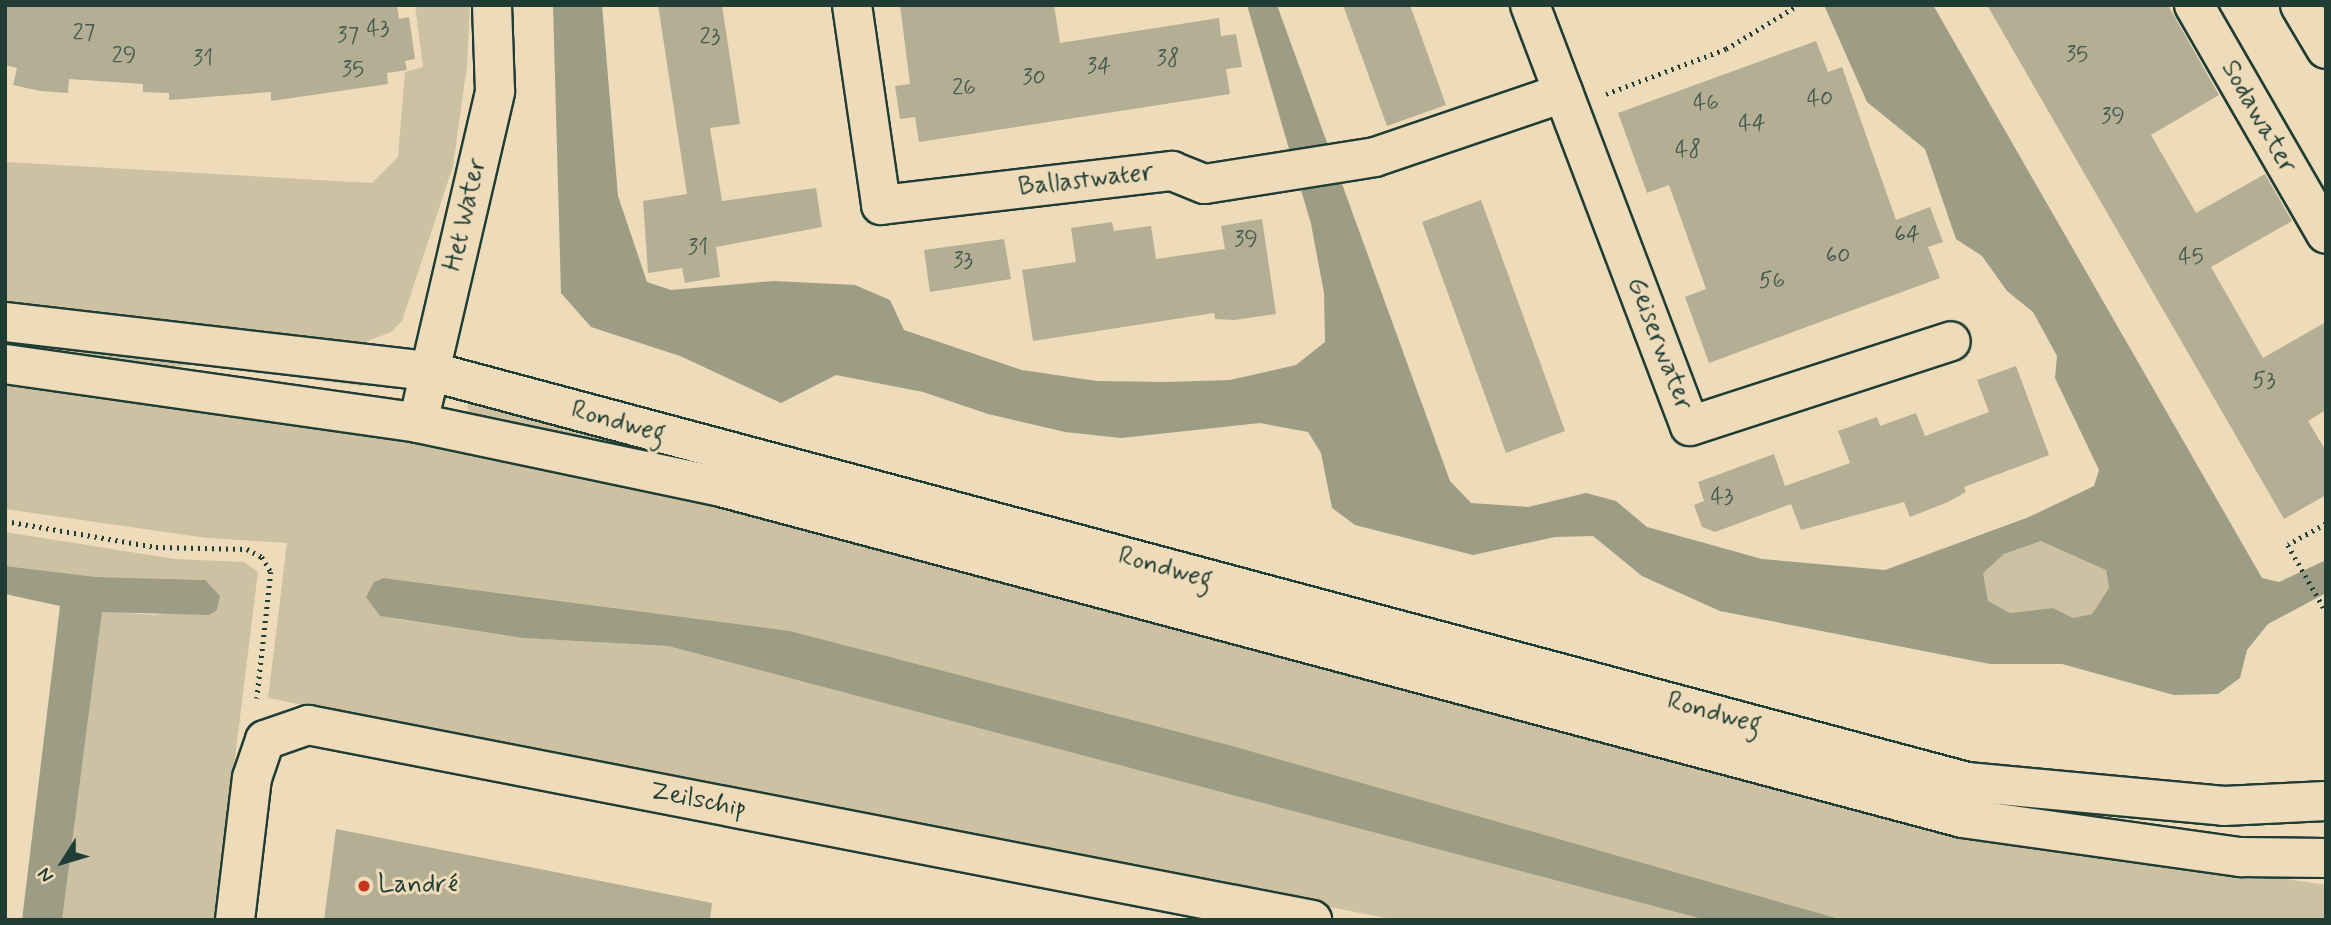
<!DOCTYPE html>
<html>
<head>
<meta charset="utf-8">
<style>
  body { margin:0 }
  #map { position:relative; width:2331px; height:925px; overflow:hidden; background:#eedbb9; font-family:Mynerve,sans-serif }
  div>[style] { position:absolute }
  .green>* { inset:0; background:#ccc2a3 }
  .water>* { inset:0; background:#9c9d84 }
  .building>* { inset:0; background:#b4af94 }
  .path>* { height:4.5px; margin-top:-2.25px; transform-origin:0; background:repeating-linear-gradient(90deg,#1f3d34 0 2px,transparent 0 7px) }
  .roads { filter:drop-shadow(2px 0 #1f3d34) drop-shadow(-2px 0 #1f3d34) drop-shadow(0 2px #1f3d34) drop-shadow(0 -2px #1f3d34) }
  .minor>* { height:38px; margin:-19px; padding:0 19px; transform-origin:19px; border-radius:19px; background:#eedbb9 }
  .major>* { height:38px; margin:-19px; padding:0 19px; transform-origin:19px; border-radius:19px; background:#eedbb9 }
  .dots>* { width:19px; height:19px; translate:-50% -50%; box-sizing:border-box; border:4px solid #eedbb9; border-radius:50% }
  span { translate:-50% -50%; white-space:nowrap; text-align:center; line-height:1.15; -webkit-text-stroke:6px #eedbb9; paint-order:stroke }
  .number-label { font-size:23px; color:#445a4c }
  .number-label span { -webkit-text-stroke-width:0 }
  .street-label { font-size:26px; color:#1f3d34 }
  .poi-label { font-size:26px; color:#1f3d34 }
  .left { translate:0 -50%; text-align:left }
  .frame { position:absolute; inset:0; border:7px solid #1f3d34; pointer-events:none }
  .north { position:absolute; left:28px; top:827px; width:70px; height:70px; -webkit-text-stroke:5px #eedbb9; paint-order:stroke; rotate:233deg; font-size:19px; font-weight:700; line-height:28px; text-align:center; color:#1f3d34 }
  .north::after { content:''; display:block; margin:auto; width:24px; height:32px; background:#1f3d34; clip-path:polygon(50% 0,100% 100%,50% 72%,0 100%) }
</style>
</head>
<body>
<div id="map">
  <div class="green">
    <div style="clip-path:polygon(415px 5px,470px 5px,467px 66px,453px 166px,402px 321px,391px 332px,353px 347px,5px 308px,5px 162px,372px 183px,398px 157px,405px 72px,423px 67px)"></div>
    <div style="clip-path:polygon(5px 328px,371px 382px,361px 386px,204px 364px,107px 372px,5px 358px)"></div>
    <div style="clip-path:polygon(5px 379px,298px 418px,736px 498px,2011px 837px,2326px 885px,2326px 920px,1843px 920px,1229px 745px,790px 631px,385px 578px,374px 582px,396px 619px,524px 638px,668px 646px,1706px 920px,1396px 920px,268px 698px,287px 543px,207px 538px,5px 509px)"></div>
    <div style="clip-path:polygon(467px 398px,637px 446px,629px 453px,516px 429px,468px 412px)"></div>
    <div style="clip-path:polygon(5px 532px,175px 559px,244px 562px,258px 572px,215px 920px,62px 920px,102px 611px,156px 615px,216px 604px,216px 596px,205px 580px,97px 577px,5px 566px)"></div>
    <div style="clip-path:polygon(2041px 541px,2106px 569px,2109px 588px,2092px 614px,2073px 618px,2053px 608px,2010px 613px,1988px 601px,1982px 573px,2004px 554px)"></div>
  </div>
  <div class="water">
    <div style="clip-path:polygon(evenodd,553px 5px,602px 5px,618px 196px,647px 282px,671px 290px,774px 281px,855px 285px,890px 300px,904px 330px,1022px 370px,1097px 381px,1166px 382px,1230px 380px,1296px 365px,1325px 342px,1324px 293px,1311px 224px,1247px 5px,1277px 5px,1450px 481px,1471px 503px,1528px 507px,1586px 493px,1616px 501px,1647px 527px,1762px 559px,1885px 570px,2029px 517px,2094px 486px,2099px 470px,2055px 378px,2057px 356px,2033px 312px,2007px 291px,1982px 256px,1956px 239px,1925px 149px,1867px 102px,1824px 5px,1933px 5px,2262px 578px,2279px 582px,2326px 560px,2326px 593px,2268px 624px,2247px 650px,2240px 678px,2218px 694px,2174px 695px,2062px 664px,1990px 664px,1720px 611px,1642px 576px,1593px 536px,1555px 537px,1473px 555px,1355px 525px,1332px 508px,1321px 453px,1308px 432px,1260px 423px,1121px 438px,1065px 432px,988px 414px,923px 392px,836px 375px,781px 403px,680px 356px,591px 327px,561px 293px,553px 5px,2041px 541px,2106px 570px,2109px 588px,2092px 614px,2073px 618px,2053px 608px,2010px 613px,1988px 601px,1983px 573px,2004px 554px,2041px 541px)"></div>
    <div style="clip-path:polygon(5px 566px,97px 577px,205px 580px,220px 596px,217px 610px,209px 615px,102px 612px,62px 920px,22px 920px,60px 606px,5px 594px)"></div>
    <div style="clip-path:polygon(384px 578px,790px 631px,1229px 745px,1843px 920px,1706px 920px,668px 646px,523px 638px,380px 616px,366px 597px,374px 582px)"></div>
  </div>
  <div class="building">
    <div style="clip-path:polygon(5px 5px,397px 5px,399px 19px,409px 17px,415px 59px,405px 61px,407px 70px,387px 73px,388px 84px,271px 101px,271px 92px,169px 100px,169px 93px,143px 92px,143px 84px,69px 79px,68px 93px,40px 91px,13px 85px,17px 68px,5px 65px)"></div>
    <div style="clip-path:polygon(658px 5px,722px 5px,740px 124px,710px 128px,722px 201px,816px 188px,822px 227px,716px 247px,720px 277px,685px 283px,682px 268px,648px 273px,643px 201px,687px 194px)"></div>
    <div style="clip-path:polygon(900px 5px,1054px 5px,1060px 43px,1219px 18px,1221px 36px,1236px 34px,1242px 67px,1226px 69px,1230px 94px,919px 142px,915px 117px,900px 119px,895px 86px,910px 84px)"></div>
    <div style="clip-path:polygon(1343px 5px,1410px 5px,1446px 105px,1387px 126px)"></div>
    <div style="clip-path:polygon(1987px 5px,2168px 5px,2219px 95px,2151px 135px,2196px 213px,2265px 174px,2292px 221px,2211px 267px,2263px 358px,2326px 322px,2326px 410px,2308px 421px,2326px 451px,2326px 495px,2284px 519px)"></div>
    <div style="clip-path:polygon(1816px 41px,1828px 72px,1842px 67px,1896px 220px,1930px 207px,1943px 242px,1928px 247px,1940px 278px,1709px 363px,1685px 297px,1706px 289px,1669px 185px,1647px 193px,1618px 113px)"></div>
    <div style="clip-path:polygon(1481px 200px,1565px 431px,1506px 453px,1422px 222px)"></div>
    <div style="clip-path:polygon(1262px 219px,1276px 314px,1235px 320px,1215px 319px,1214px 313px,1033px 341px,1022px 270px,1076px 262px,1071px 228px,1112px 222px,1114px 231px,1151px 226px,1156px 259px,1225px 249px,1221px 226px)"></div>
    <div style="clip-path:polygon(1004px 239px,1011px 279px,930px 292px,924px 250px)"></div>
    <div style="clip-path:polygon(2016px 366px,2049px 455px,1964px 487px,1966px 492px,1948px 502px,1910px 517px,1904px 502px,1801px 530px,1791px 504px,1715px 532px,1702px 527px,1694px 505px,1704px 501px,1698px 482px,1774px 454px,1785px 486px,1850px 463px,1838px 431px,1877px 417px,1880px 426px,1916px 413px,1925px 436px,1989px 412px,1977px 380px)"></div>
    <div style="clip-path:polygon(336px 829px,712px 903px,710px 920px,324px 920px)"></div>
  </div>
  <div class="path">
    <div style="left:1606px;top:94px;width:128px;rotate:-20.6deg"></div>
    <div style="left:1726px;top:49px;width:84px;rotate:-31.4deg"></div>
    <div style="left:5px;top:521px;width:153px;rotate:9.8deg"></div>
    <div style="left:156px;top:547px;width:91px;rotate:1.3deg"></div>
    <div style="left:247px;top:549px;width:17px;rotate:28deg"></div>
    <div style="left:262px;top:557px;width:17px;rotate:59deg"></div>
    <div style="left:271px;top:572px;width:127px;rotate:96.3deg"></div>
    <div style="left:2326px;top:524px;width:43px;rotate:151.1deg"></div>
    <div style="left:2288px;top:545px;width:77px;rotate:60.4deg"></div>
  </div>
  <div class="roads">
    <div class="minor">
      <div style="left:852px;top:5px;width:202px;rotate:81.7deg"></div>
      <div style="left:881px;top:205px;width:293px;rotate:-6.7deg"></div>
      <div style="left:1172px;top:171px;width:35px;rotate:22deg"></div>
      <div style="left:1205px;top:184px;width:172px;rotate:-9deg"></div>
      <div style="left:1375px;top:157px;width:199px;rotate:-18.8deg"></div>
      <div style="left:1530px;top:5px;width:450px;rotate:69.2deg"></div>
      <div style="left:1690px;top:426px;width:274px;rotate:-18deg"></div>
      <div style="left:2194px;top:5px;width:264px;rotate:60deg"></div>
      <div style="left:2300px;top:5px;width:51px;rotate:59.4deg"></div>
      <div style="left:418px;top:423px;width:341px;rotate:-76.9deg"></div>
      <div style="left:495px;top:91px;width:86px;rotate:-92deg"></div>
      <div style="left:235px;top:920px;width:143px;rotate:-83.2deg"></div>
      <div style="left:252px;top:778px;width:40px;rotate:-71.1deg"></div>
      <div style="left:265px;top:740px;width:46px;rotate:-19.2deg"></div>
      <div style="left:308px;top:725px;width:1023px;rotate:10.99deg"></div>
    </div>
    <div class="major">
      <div style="left:5px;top:322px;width:427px;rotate:6.6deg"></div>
      <div style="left:429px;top:371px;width:1592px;rotate:14.96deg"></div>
      <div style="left:1967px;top:782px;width:258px;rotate:5.3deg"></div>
      <div style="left:2224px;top:806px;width:102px;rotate:-2.8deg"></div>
      <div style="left:5px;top:364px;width:417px;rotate:8.1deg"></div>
      <div style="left:418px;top:423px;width:310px;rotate:11.9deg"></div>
      <div style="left:721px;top:487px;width:1284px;rotate:14.93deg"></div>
      <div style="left:1962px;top:818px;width:282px;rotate:8deg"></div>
      <div style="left:2241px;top:857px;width:85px;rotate:0.7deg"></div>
    </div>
  </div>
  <div class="dots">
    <div style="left:364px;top:886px;background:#c8321e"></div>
  </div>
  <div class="number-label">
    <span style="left:378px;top:29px">43</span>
    <span style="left:84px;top:33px">27</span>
    <span style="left:348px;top:36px">37</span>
    <span style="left:710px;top:37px">23</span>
    <span style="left:2077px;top:55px">35</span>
    <span style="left:124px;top:56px">29</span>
    <span style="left:203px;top:59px">31</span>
    <span style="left:1168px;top:59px">38</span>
    <span style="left:1099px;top:67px">34</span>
    <span style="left:353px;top:70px">35</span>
    <span style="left:1034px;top:78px">30</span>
    <span style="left:964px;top:88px">26</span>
    <span style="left:1820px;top:99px">40</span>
    <span style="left:1706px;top:103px">46</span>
    <span style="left:2113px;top:117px">39</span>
    <span style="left:1752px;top:124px">44</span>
    <span style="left:1688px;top:150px">48</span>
    <span style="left:1907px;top:235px">64</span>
    <span style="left:1246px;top:240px">39</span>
    <span style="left:698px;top:248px">31</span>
    <span style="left:1838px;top:256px">60</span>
    <span style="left:2191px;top:257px">45</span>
    <span style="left:963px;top:261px">33</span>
    <span style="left:1772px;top:281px">56</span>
    <span style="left:2264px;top:381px">53</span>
    <span style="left:1722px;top:497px">43</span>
  </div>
  <div class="street-label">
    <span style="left:2258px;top:117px;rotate:60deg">Sodawater</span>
    <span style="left:1086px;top:181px;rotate:-7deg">Ballastwater</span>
    <span style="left:466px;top:215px;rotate:-77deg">Het Water</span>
    <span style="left:1659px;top:344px;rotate:69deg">Geiserwater</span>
    <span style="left:618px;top:423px;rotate:15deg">Rondweg</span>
    <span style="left:1165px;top:569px;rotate:15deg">Rondweg</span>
    <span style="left:1714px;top:714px;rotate:15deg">Rondweg</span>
    <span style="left:698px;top:801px;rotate:11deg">Zeilschip</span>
  </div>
  <div class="poi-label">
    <span class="left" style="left:378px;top:886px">Landré</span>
  </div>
  <div class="frame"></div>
  <div class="north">N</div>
</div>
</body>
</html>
